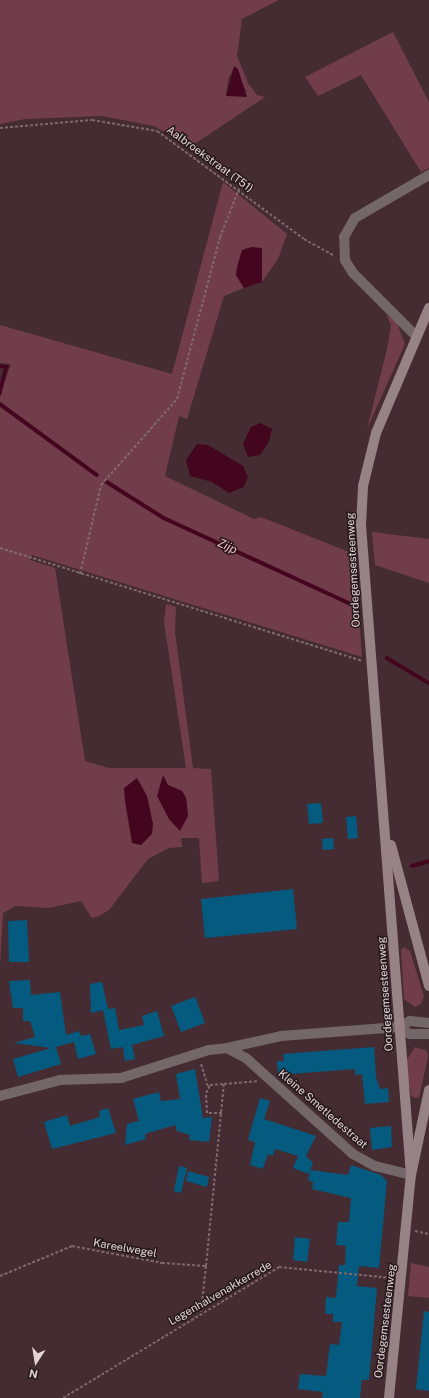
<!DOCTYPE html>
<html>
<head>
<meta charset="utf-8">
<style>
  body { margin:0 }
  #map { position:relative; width:429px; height:1398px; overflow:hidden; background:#452c32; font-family:"Public Sans",sans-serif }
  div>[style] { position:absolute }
  .green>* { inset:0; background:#723d4b }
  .water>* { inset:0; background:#44061e }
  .stream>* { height:3.5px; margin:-1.75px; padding:0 1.75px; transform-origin:1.75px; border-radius:1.75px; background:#44061e }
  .building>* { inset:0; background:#055a80 }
  .path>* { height:2px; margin-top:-1px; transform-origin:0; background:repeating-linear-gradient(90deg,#7e686d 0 3px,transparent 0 5px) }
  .street>* { height:10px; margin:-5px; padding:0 5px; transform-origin:5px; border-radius:5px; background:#746769 }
  .secondary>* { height:10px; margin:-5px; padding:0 5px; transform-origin:5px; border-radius:5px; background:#978286 }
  span { translate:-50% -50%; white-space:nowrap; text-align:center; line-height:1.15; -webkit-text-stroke:3px #24181b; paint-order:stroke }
  .street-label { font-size:11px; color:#e5d4d7 }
  .water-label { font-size:12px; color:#f7b9c7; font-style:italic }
  .north { position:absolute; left:16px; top:1342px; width:40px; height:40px; -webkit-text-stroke:3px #24181b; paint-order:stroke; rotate:192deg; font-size:11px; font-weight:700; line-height:16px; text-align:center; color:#e5d4d7 }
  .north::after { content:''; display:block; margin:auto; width:14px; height:18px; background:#e5d4d7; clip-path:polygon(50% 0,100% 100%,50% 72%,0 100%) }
</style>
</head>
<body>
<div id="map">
  <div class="green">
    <div style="clip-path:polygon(evenodd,0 0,279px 0,242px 19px,237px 56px,248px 83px,257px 95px,265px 97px,190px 147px,154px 126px,102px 116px,25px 119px,0 124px,0 0,233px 70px,247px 92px,226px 96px,228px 79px,233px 70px)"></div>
    <div style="clip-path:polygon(393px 32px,429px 102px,429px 168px,421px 172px,361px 75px,318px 96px,305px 77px)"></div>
    <div style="clip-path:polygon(evenodd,223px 182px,287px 234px,278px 259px,262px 282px,262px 248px,246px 248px,236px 275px,244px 288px,224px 296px,187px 419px,179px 416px,165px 476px,254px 519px,261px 517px,354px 554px,362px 657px,32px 555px,30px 560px,55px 568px,85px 761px,109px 768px,186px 768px,164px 622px,166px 604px,176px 607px,175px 632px,193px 768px,211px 769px,219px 881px,202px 883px,199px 838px,181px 838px,182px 847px,169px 848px,148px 859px,109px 910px,99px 916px,92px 918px,81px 901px,49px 908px,15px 906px,3px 913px,0 965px,0 393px,11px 364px,0 363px,0 325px,172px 374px,223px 182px,168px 785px,182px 791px,186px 798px,188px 816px,176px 827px,162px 802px,168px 785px)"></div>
    <div style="clip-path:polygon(386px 314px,397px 323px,405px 344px,367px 429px,387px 349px,391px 325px)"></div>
    <div style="clip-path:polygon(372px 532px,429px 539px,429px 583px,375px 565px)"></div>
    <div style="clip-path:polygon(404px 947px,410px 951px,424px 997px,421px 1004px,415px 1007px,404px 999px,401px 950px)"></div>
    <div style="clip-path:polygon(415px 1047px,427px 1051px,428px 1057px,419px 1097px,415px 1098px,411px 1096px,406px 1061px)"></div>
    <div style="clip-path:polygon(411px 1263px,429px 1267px,429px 1298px,408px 1296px)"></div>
  </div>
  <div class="water">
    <div style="clip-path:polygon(234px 66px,238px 69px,247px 97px,226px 96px)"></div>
    <div style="clip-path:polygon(252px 247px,262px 248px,262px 282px,244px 288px,236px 275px,237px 267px,242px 250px)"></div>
    <div style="clip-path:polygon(260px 423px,272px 429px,269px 442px,260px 455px,248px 457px,243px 444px,251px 427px)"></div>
    <div style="clip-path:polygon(197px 444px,208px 445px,243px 466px,248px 477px,244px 487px,229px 493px,212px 482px,190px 476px,186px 460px)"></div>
    <div style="clip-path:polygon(163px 775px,168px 785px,182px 791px,186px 798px,188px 816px,180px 831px,169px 819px,157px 796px)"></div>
    <div style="clip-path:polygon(137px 778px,147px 796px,153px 824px,152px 834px,141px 845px,132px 843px,125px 801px,124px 788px)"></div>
  </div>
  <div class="stream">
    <div style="left:0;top:366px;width:7px;rotate:8deg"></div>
    <div style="left:7px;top:367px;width:28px;rotate:105deg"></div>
    <div style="left:0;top:404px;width:120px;rotate:36.2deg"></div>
    <div style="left:107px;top:482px;width:67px;rotate:32.3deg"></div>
    <div style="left:164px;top:518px;width:206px;rotate:24.7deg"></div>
    <div style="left:387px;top:658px;width:49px;rotate:30.8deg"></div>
    <div style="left:412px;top:866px;width:18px;rotate:-16deg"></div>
  </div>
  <div class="building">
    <div style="clip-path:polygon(321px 803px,323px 823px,309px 824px,307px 804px)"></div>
    <div style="clip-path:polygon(356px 816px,358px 838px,348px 839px,346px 817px)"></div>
    <div style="clip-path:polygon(333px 838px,334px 849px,323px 850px,322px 839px)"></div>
    <div style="clip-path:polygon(293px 889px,297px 929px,205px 938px,201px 899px)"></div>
    <div style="clip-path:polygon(27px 920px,29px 962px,9px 962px,8px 921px)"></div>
    <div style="clip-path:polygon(30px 980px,31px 995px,60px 992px,66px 1035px,79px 1031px,81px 1036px,90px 1034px,96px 1054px,78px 1059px,74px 1042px,56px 1047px,61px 1064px,18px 1077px,13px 1059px,51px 1048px,14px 1043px,35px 1037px,30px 1021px,23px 1021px,23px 1008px,13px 1008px,9px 981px)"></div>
    <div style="clip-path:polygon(102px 982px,108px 1009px,115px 1008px,119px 1030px,144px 1025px,142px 1016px,157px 1011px,164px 1036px,132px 1045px,135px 1059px,125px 1061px,123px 1047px,111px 1049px,103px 1010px,91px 1013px,90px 984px)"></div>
    <div style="clip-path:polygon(195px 997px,205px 1023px,181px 1032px,171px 1006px)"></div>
    <div style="clip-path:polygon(374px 1047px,376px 1077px,380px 1089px,388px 1088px,389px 1102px,365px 1104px,362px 1074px,355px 1075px,355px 1069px,278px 1075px,277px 1061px,284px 1061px,283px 1054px)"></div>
    <div style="clip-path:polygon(195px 1069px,203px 1118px,212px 1117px,209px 1142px,189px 1140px,190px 1135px,177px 1131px,175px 1125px,145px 1134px,146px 1139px,125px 1145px,127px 1124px,139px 1121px,133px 1099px,159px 1092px,161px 1101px,180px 1099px,176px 1074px)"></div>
    <div style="clip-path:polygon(260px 1098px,270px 1101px,264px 1119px,316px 1136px,306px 1156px,313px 1163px,309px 1174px,293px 1168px,298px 1156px,275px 1149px,273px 1156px,268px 1154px,263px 1169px,250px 1165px,255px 1142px,248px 1140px)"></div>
    <div style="clip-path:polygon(108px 1108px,116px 1133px,52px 1149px,44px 1122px,67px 1115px,70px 1126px,100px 1117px,99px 1111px)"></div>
    <div style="clip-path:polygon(391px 1126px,392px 1147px,372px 1150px,370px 1128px)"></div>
    <div style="clip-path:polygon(351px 1165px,381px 1175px,387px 1181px,379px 1268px,359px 1266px,357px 1286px,377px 1288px,369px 1380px,362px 1380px,360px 1398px,322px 1398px,323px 1392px,298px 1389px,300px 1374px,326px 1376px,330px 1344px,339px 1345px,342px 1322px,333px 1322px,333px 1314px,325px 1314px,326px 1297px,336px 1298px,339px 1265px,345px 1265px,346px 1246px,336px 1245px,337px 1234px,338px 1222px,349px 1222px,351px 1198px,312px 1189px,313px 1182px,308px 1180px,311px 1170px,348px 1175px)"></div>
    <div style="clip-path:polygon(179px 1166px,187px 1168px,181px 1193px,174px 1191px)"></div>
    <div style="clip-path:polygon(188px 1171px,209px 1177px,207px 1187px,186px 1181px)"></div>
    <div style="clip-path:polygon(295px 1237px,310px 1239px,307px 1262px,293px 1260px)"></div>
    <div style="clip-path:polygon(424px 1311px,429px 1312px,429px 1391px,416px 1389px)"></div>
  </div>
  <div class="path">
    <div style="left:0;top:128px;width:92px;rotate:-5deg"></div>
    <div style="left:92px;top:120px;width:66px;rotate:9.6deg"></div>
    <div style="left:157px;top:131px;width:182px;rotate:36.3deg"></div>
    <div style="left:304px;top:239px;width:35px;rotate:29deg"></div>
    <div style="left:0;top:548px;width:379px;rotate:17.3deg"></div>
    <div style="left:80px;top:574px;width:91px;rotate:-76.7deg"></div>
    <div style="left:101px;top:485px;width:115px;rotate:-48.5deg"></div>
    <div style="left:177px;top:399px;width:168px;rotate:-75.1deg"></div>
    <div style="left:220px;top:237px;width:52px;rotate:-68.4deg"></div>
    <div style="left:201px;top:1064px;width:24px;rotate:73deg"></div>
    <div style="left:222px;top:1113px;width:15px;rotate:180deg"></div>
    <div style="left:207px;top:1113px;width:20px;rotate:-93deg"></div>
    <div style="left:206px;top:1093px;width:9px;rotate:-63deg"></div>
    <div style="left:210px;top:1085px;width:14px;rotate:-4deg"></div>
    <div style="left:415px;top:1231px;width:14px;rotate:12deg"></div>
    <div style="left:206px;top:1266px;width:183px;rotate:-84.4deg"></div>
    <div style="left:224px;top:1084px;width:33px;rotate:-5deg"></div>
    <div style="left:0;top:1276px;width:78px;rotate:-22.6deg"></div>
    <div style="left:72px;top:1246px;width:92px;rotate:10.7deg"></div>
    <div style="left:162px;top:1263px;width:44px;rotate:3.9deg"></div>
    <div style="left:206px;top:1266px;width:46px;rotate:96.2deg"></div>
    <div style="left:63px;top:1398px;width:253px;rotate:-31.2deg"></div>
    <div style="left:279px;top:1267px;width:113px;rotate:5.6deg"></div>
  </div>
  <div class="street">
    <div style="left:416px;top:336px;width:89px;rotate:-135deg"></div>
    <div style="left:353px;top:273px;width:15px;rotate:-122deg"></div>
    <div style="left:345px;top:260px;width:23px;rotate:-92deg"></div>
    <div style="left:344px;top:237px;width:22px;rotate:-60deg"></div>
    <div style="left:355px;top:218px;width:86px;rotate:-30.2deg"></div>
    <div style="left:399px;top:1027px;width:13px;rotate:32deg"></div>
    <div style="left:410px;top:1034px;width:19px"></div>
    <div style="left:227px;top:1048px;width:55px;rotate:-12.5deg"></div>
    <div style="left:281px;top:1036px;width:118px;rotate:-4.4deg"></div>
    <div style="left:399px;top:1027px;width:13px;rotate:-29deg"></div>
    <div style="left:410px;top:1021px;width:19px;rotate:6deg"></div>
    <div style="left:0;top:1096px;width:62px;rotate:-14.9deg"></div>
    <div style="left:60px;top:1080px;width:61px;rotate:-1.9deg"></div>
    <div style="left:121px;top:1078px;width:92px;rotate:-17.7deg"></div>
    <div style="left:209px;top:1050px;width:18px;rotate:-6deg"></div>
    <div style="left:227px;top:1048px;width:21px;rotate:28deg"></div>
    <div style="left:246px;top:1058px;width:144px;rotate:41.9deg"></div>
    <div style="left:353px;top:1154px;width:25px;rotate:29deg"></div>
    <div style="left:375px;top:1166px;width:37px;rotate:14deg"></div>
  </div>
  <div class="secondary">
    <div style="left:391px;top:845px;width:146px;rotate:74.9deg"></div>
    <div style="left:411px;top:1175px;width:652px;rotate:-94.4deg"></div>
    <div style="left:361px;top:525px;width:39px;rotate:-87deg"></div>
    <div style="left:363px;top:486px;width:55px;rotate:-76.2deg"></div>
    <div style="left:376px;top:433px;width:136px;rotate:-67deg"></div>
    <div style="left:389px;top:1398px;width:224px;rotate:-84.4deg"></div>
    <div style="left:411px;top:1175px;width:87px;rotate:-78deg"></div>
  </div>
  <div class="street-label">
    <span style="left:210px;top:159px;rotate:36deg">Aalbroekstraat (T51)</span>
    <span style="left:353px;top:570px;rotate:-93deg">Oordegemsesteenweg</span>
    <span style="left:385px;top:994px;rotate:-94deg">Oordegemsesteenweg</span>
    <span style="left:323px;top:1109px;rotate:41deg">Kleine Smetledestraat</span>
    <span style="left:125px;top:1248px;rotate:10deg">Kareelwegel</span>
    <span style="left:220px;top:1293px;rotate:-30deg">Legenhalvenakkerrede</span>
    <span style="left:385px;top:1321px;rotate:-83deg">Oordegemsesteenweg</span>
  </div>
  <div class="water-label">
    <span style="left:227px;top:547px;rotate:25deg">Zijp</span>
  </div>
  <div class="north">N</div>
</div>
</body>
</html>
